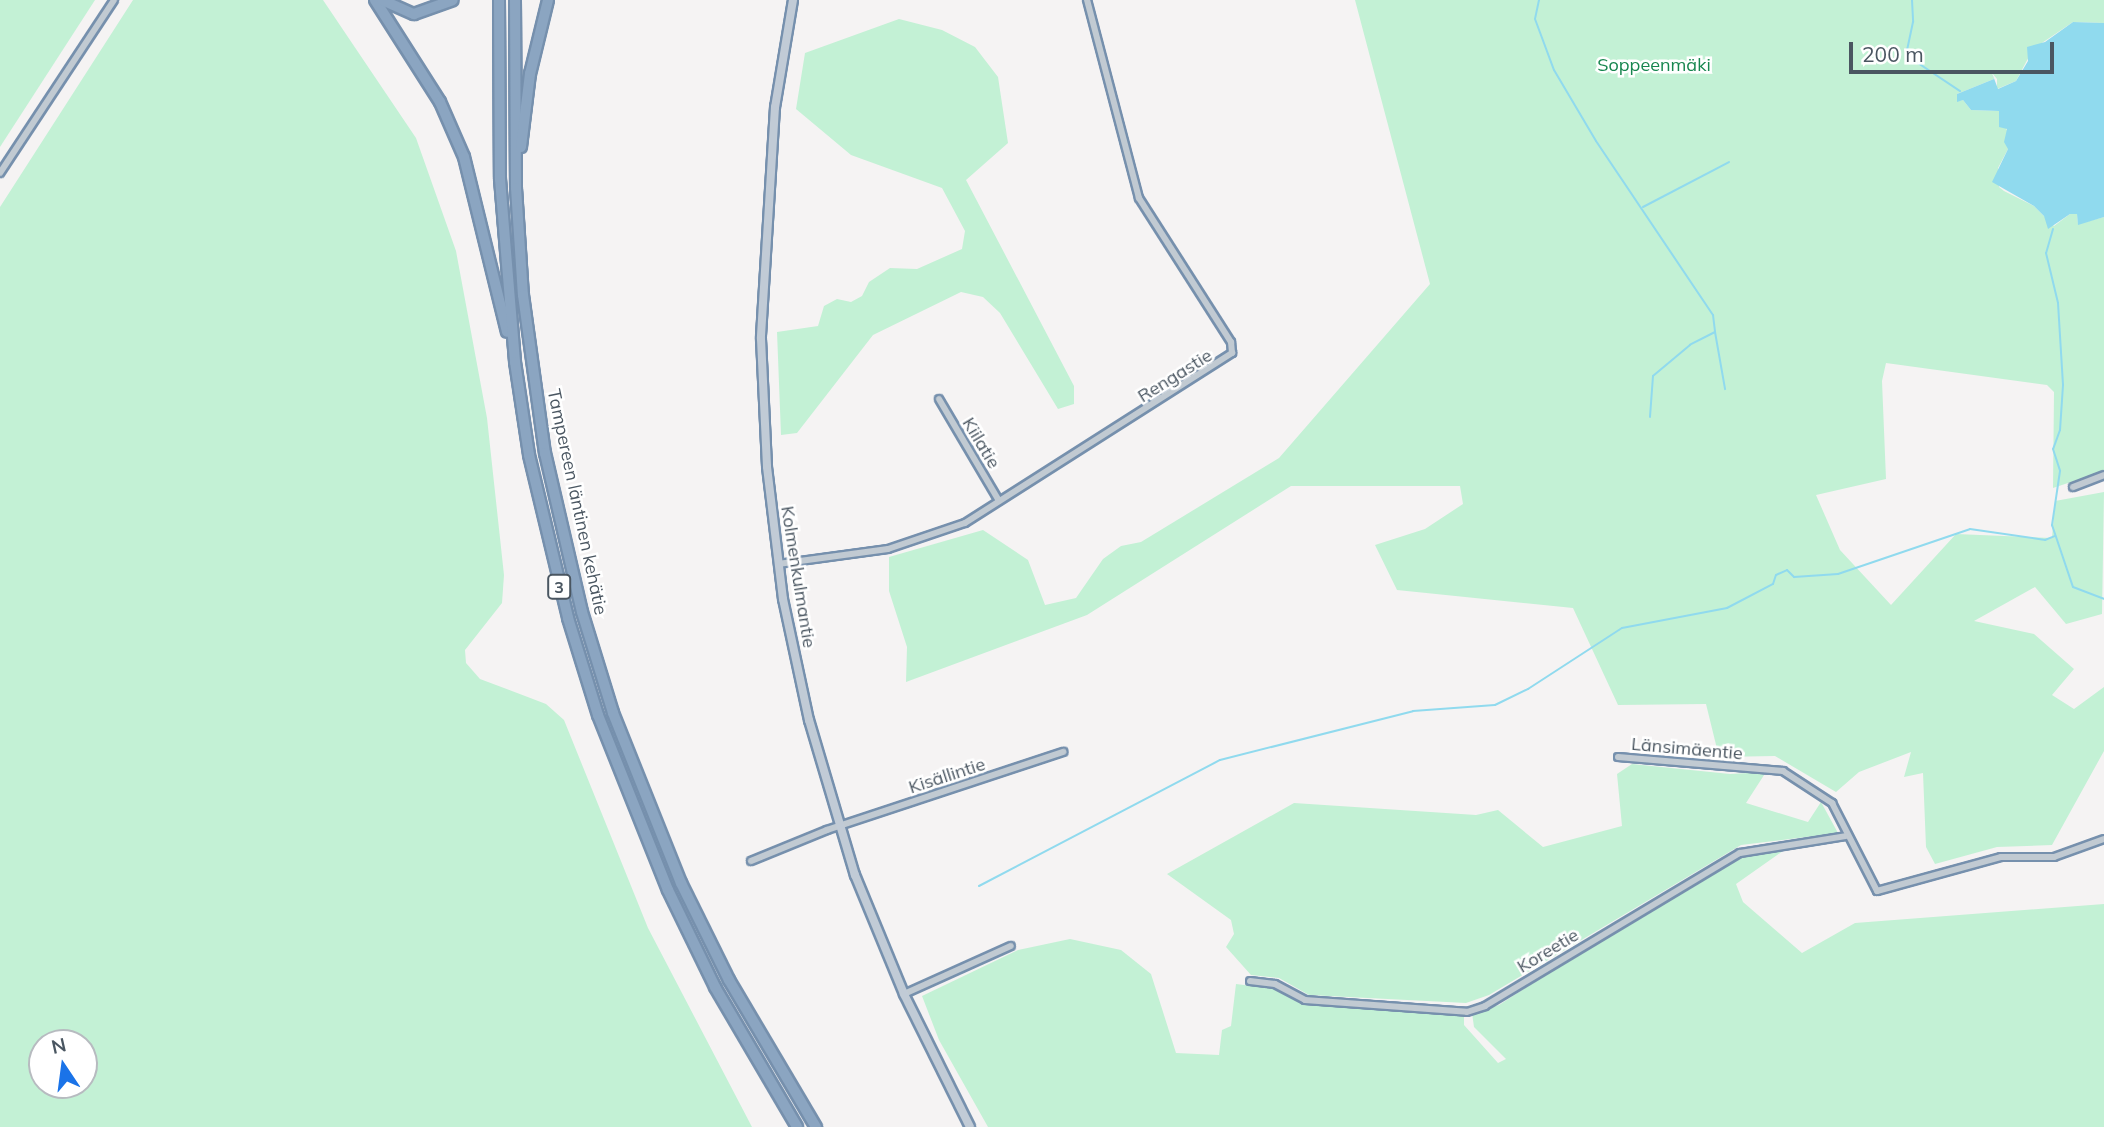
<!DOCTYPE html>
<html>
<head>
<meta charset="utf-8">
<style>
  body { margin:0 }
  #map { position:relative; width:2104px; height:1127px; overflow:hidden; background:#f5f3f3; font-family:Mulish,sans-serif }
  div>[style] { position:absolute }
  .green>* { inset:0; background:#c3f1d5 }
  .water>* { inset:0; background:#90daee }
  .stream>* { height:2px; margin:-1px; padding:0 1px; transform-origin:1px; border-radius:1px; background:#90daee }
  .roads { filter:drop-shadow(2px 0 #7690ad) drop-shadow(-2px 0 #7690ad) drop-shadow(0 2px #7690ad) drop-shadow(0 -2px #7690ad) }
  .street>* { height:6px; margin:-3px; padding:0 3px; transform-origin:3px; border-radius:3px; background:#c1cad2 }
  .secondary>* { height:8px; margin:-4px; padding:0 4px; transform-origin:4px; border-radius:4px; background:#c1cbd6 }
  .highway>* { height:10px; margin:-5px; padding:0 5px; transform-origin:5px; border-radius:5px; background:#8ba5c1 }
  span { translate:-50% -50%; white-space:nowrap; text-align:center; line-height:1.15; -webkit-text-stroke:5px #fff; paint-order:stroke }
  .shield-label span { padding:2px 5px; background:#fff; border:2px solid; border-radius:5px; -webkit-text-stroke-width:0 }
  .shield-label { font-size:16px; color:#4a5661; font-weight:700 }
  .park-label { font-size:18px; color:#17864f }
  .street-label { font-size:18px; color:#4a5661 }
  .north { position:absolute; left:28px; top:1029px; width:70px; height:70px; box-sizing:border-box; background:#fff; border:2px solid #b7bbc0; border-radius:50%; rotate:347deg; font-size:19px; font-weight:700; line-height:28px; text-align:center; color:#4a5661 }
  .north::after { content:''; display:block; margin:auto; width:24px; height:32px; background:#1a73e8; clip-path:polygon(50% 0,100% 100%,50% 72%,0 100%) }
  .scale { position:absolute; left:1849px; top:42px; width:205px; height:32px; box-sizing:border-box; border:4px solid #4a5661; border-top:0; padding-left:9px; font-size:21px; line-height:24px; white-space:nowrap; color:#4a5661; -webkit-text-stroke:5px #fff; paint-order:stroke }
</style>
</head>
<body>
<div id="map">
  <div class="green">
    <div style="clip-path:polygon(0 0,95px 0,0 147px)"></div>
    <div style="clip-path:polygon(evenodd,133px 0,323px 0,416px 138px,456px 251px,487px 418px,504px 575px,502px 603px,465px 650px,466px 663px,480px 679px,546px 704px,564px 720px,648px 928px,752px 1127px,0 1127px,0 207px,133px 0,42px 1043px,84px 1043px,84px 1085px,42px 1085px,42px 1043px)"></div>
    <div style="clip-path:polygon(1355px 0,2104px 0,2104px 23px,2073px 22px,2033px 49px,2016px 81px,1997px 89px,1997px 79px,1992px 73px,1994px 79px,1957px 94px,1957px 101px,1963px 100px,1971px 110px,1999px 111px,2008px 133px,2008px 149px,1998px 168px,1999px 187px,2004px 191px,2034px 206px,2054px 226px,2070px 214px,2077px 213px,2078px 224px,2104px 217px,2104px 471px,2053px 488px,2054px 392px,2047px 385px,1886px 363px,1882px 381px,1886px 479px,1816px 495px,1840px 550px,1891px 605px,1956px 534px,2052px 538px,2055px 501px,2104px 492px,2102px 614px,2066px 624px,2035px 587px,1974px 621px,2034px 634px,2074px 669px,2052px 695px,2074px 709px,2104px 687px,2104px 751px,2052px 845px,1997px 847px,1935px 864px,1926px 847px,1923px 773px,1904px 777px,1911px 752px,1859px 772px,1836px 792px,1775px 756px,1719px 757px,1706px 704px,1618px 705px,1573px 608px,1397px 590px,1375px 545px,1425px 529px,1463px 504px,1460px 486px,1291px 486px,1087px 615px,906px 682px,907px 647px,889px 591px,889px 557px,983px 530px,1028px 560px,1045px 605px,1076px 598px,1103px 559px,1121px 546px,1141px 542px,1279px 458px,1430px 284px)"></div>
    <div style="clip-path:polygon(899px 19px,942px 30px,975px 47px,998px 77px,1008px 143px,966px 180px,1074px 386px,1074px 404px,1058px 409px,1000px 313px,983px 297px,961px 292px,873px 335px,797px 433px,781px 435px,777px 332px,818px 326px,824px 306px,837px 299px,851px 302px,862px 296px,869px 282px,890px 268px,917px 269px,962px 249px,965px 231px,942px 188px,851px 155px,796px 109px,805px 53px)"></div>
    <div style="clip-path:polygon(1632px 764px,1730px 774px,1766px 772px,1746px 803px,1808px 822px,1821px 802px,1838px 833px,1741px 845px,1489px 995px,1466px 1003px,1309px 995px,1279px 978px,1251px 975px,1226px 947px,1234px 934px,1231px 920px,1167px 874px,1294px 803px,1476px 815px,1498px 810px,1543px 847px,1622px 826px,1617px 774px)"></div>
    <div style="clip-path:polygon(1783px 851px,1736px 884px,1743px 902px,1802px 953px,1855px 923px,2104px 904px,2104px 1127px,988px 1127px,939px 1040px,922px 996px,1018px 950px,1070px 939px,1121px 950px,1151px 974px,1176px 1053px,1219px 1055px,1222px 1030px,1231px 1026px,1236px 984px,1276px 989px,1306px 1005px,1464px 1014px,1464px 1025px,1498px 1063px,1506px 1059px,1474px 1027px,1472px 1013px,1499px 1005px,1621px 926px,1744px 856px)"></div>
  </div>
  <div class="water">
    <div style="clip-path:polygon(2073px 22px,2104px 23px,2104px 217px,2078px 225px,2077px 214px,2070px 214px,2048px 229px,2044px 216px,2034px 206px,1992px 182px,2008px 149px,2004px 142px,2007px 129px,1999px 127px,1999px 111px,1971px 110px,1963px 100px,1957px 102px,1957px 94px,1994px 79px,1992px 73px,1998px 89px,2016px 81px,2028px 61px,2027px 47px,2045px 42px)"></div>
  </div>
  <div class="stream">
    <div style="left:1539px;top:0;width:19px;rotate:102deg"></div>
    <div style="left:1535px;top:19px;width:54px;rotate:69.6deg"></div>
    <div style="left:1554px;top:70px;width:82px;rotate:59.4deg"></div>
    <div style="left:1596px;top:141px;width:210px;rotate:56.1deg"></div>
    <div style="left:1713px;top:315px;width:17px;rotate:83deg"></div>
    <div style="left:1715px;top:332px;width:28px;rotate:153deg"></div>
    <div style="left:1690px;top:345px;width:48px;rotate:140deg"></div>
    <div style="left:1653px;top:376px;width:41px;rotate:94.2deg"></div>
    <div style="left:1912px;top:0;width:22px;rotate:87deg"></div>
    <div style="left:1913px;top:22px;width:34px;rotate:102deg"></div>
    <div style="left:1906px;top:55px;width:65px;rotate:33.7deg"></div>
    <div style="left:1643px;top:207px;width:97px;rotate:-27.6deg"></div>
    <div style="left:2053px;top:229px;width:25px;rotate:106deg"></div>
    <div style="left:2046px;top:253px;width:51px;rotate:76.5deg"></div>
    <div style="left:2058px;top:303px;width:82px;rotate:86.5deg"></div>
    <div style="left:2063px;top:385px;width:45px;rotate:93.8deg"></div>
    <div style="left:2060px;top:430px;width:20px;rotate:110deg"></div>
    <div style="left:2053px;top:449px;width:23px;rotate:72deg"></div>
    <div style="left:2060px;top:471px;width:55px;rotate:98.4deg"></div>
    <div style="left:2052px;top:525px;width:65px;rotate:71.3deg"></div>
    <div style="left:2073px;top:587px;width:33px;rotate:21deg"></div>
    <div style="left:1715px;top:332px;width:58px;rotate:80deg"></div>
    <div style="left:979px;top:886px;width:272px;rotate:-27.6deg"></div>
    <div style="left:1220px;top:760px;width:199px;rotate:-14.2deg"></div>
    <div style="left:1413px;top:711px;width:82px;rotate:-4.2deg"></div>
    <div style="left:1495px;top:705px;width:37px;rotate:-26deg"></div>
    <div style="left:1528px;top:689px;width:112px;rotate:-33deg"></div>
    <div style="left:1622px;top:628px;width:107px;rotate:-10.8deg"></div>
    <div style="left:1727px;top:608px;width:52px;rotate:-27.6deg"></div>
    <div style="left:1773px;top:584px;width:9px;rotate:-72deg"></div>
    <div style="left:1776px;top:575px;width:12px;rotate:-24deg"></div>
    <div style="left:1787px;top:570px;width:10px;rotate:45deg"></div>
    <div style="left:1794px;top:577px;width:44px;rotate:-3.9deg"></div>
    <div style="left:1838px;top:574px;width:139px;rotate:-18.8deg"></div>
    <div style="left:1970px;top:529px;width:76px;rotate:8.3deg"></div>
    <div style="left:2045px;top:540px;width:11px;rotate:-22deg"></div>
  </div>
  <div class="roads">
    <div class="street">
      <div style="left:0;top:173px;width:207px;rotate:-56.6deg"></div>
      <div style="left:939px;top:399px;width:118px;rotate:59.5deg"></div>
      <div style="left:2073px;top:487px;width:33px;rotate:-21deg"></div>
      <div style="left:778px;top:564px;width:111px;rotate:-7.8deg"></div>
      <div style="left:888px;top:549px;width:81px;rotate:-18.7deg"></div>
      <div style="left:965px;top:523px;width:317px;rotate:-32.5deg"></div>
      <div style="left:1232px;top:353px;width:11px;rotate:-95deg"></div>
      <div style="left:1231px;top:342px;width:171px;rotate:-122.6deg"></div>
      <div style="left:1139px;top:198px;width:205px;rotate:-104.7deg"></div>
      <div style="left:1618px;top:757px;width:166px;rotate:4.8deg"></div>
      <div style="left:1783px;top:771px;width:59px;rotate:33.1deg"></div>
      <div style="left:1832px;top:803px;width:99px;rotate:62.9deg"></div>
      <div style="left:1877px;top:891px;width:129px;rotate:-15.3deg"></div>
      <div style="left:2001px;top:857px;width:53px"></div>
      <div style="left:2054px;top:857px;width:53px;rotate:-19.8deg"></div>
      <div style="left:751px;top:861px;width:82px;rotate:-22.2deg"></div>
      <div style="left:827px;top:830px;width:249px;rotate:-18.3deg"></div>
      <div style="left:1250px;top:981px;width:25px;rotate:7deg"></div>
      <div style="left:1275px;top:984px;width:34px;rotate:28deg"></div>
      <div style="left:1305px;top:1000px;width:162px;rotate:4.2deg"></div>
      <div style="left:1467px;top:1012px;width:19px;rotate:-18deg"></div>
      <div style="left:1485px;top:1006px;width:297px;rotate:-31deg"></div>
      <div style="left:1740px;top:853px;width:107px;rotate:-9.1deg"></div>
      <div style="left:904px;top:994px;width:117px;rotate:-24.2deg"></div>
    </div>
    <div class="secondary">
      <div style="left:793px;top:0;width:109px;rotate:99.5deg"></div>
      <div style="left:775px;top:107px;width:232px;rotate:93.5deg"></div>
      <div style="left:761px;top:339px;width:128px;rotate:87.3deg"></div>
      <div style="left:767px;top:467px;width:133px;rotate:83.1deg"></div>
      <div style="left:783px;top:599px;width:124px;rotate:77.9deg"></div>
      <div style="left:809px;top:720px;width:162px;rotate:73.5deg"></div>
      <div style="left:855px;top:875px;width:129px;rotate:67.6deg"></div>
      <div style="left:904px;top:994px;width:148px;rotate:63.6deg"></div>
    </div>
    <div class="highway">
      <div style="left:375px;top:0;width:121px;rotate:57.5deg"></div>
      <div style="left:440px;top:102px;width:60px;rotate:66.4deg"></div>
      <div style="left:464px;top:157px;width:180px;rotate:76.2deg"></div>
      <div style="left:382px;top:0;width:35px;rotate:24deg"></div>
      <div style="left:414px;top:14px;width:41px;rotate:-19.7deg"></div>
      <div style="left:499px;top:0;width:179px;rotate:89.7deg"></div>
      <div style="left:500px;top:179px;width:184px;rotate:85.3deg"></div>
      <div style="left:515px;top:362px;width:94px;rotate:81.4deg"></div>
      <div style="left:529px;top:455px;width:168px;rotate:76.5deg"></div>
      <div style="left:568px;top:618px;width:102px;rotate:72.8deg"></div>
      <div style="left:598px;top:715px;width:188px;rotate:68.2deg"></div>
      <div style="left:668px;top:890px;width:108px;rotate:64.1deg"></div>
      <div style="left:715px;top:987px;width:162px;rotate:59.6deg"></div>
      <div style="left:515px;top:0;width:188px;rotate:89.7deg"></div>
      <div style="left:516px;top:188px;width:107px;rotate:86.3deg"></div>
      <div style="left:523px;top:295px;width:160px;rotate:82.1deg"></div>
      <div style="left:545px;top:453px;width:163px;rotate:76.9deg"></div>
      <div style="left:582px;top:612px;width:106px;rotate:72.9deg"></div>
      <div style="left:613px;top:713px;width:183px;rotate:68.2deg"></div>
      <div style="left:681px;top:883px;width:108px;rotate:63.7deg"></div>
      <div style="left:729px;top:980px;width:171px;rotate:59.4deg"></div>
      <div style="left:521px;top:147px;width:74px;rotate:-83deg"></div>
      <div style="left:530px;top:74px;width:76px;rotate:-76.3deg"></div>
    </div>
  </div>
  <div class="shield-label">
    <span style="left:559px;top:587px">3</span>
  </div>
  <div class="park-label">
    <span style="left:1654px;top:65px">Soppeenmäki</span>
  </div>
  <div class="street-label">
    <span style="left:1175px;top:376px;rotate:-32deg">Rengastie</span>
    <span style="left:981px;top:443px;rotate:59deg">Kiilatie</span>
    <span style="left:577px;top:502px;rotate:78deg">Tampereen läntinen kehätie</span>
    <span style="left:798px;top:577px;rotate:81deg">Kolmenkulmantie</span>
    <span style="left:1687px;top:749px;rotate:5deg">Länsimäentie</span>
    <span style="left:947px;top:776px;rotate:-18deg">Kisällintie</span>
    <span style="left:1548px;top:951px;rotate:-31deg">Koreetie</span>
  </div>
  <div class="north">N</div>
  <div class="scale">200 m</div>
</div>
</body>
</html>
